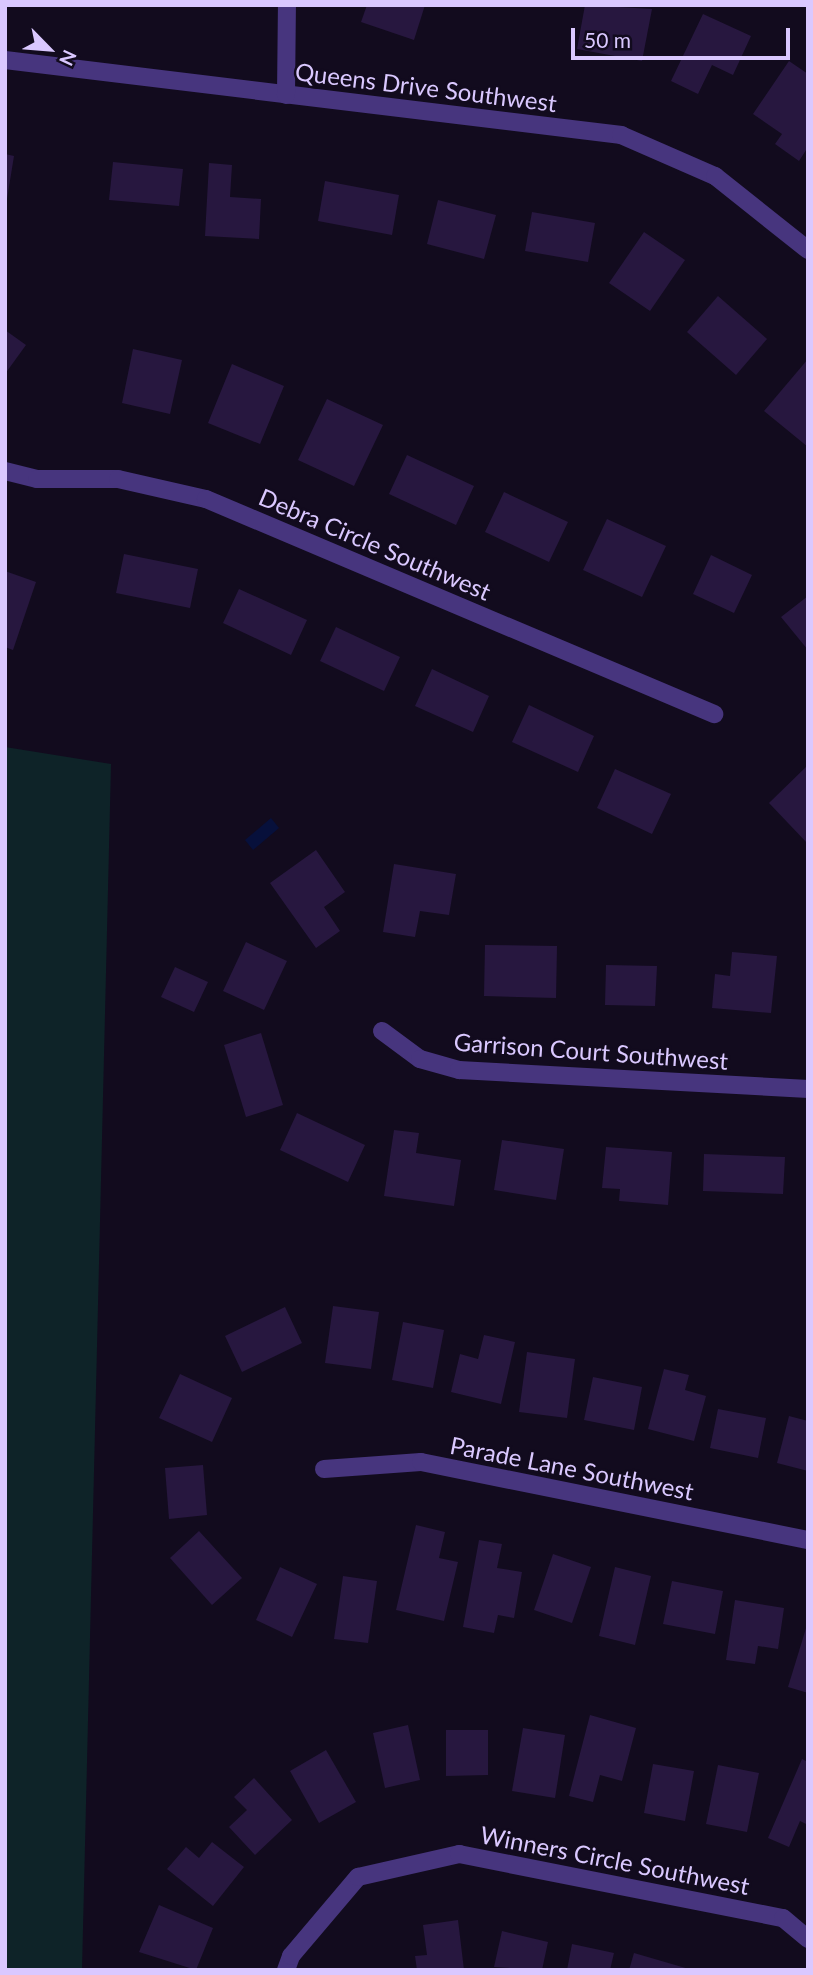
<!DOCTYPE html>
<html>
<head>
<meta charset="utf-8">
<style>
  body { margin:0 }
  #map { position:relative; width:813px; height:1975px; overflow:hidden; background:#120b1e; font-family:Lato,sans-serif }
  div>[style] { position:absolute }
  .green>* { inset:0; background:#0e2328 }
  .water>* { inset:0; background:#07103b }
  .building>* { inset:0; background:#27173f }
  .minor>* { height:18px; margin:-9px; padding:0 9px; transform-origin:9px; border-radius:9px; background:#47357e }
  span { translate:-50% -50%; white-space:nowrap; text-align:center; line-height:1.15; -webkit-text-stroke:5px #120b1e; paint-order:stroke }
  .street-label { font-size:24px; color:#dac8ff }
  .frame { position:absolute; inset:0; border:7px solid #dac8ff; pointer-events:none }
  .north { position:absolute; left:14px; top:14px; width:70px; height:70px; -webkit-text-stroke:5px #120b1e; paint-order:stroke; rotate:115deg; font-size:19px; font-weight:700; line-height:28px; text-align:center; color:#dac8ff }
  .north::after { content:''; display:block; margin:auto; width:24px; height:32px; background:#dac8ff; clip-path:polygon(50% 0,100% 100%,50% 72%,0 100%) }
  .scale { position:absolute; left:571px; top:28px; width:219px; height:32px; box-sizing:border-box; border:4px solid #dac8ff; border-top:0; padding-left:9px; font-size:21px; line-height:24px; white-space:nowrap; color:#dac8ff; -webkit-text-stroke:5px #120b1e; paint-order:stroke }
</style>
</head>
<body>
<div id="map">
  <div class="green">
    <div style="clip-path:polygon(5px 747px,111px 764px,82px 1970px,5px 1970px)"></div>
  </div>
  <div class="water">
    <div style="clip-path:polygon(271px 818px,279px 828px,253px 850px,245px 840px)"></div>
  </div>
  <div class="building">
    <div style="clip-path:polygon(367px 5px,425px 5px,414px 40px,361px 22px)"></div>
    <div style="clip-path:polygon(585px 5px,652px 9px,642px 61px,577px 49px)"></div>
    <div style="clip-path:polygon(703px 14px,751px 36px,733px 75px,712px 65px,698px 94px,671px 81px)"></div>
    <div style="clip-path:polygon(789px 61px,808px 74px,808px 147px,799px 161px,775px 144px,782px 134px,753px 114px)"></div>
    <div style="clip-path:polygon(5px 154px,14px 156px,7px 199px,5px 199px)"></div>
    <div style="clip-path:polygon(113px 162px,183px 169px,179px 206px,109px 200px)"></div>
    <div style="clip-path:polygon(209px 163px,232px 165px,230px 197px,261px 199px,259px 239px,205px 236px)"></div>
    <div style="clip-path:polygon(325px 181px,399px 195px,392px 235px,318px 221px)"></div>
    <div style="clip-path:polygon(438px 200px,496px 215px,484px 259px,427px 244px)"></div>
    <div style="clip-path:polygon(532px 212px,595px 223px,588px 262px,525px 251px)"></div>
    <div style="clip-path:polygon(644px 232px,685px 260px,650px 311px,609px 283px)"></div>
    <div style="clip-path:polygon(718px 296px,767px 339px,736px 375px,687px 332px)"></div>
    <div style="clip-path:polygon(5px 330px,26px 345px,5px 374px)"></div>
    <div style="clip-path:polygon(133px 349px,182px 360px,170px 414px,122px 403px)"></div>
    <div style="clip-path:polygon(808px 359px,808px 447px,764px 411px)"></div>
    <div style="clip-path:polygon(232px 364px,284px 386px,260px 444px,208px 423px)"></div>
    <div style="clip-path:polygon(327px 399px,383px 425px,354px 486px,298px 460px)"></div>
    <div style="clip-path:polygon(407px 455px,474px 486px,456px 525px,389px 494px)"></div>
    <div style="clip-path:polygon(504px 492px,568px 522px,549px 562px,485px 532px)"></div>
    <div style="clip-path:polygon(607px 519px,666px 546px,642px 597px,583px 570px)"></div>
    <div style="clip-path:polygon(124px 554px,198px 569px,190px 608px,116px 593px)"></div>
    <div style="clip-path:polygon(711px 555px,752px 575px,734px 613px,693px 594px)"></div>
    <div style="clip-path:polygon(5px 571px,36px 582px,13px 650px,5px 647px)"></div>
    <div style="clip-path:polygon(239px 589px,307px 620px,291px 655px,223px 623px)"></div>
    <div style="clip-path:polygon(808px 596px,808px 650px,781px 617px)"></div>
    <div style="clip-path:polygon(336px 627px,400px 657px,384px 691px,320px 661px)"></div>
    <div style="clip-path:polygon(432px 669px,489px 696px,473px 732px,415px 706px)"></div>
    <div style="clip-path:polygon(529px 705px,594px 736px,578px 772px,512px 742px)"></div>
    <div style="clip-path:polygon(808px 765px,808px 844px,769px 803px)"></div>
    <div style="clip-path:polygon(615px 769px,671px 794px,652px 834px,597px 808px)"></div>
    <div style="clip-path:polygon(316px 850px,345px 892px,324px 907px,340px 931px,316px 948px,270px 883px)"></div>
    <div style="clip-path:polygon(394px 864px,456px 874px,449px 915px,420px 911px,415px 937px,383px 932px)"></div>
    <div style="clip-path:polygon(246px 942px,287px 961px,264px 1010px,223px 991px)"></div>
    <div style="clip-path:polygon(485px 945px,557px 946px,556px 998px,484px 996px)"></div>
    <div style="clip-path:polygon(732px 952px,777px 956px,771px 1013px,712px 1008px,715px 974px,730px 976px)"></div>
    <div style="clip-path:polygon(606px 965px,657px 966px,655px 1006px,605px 1005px)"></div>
    <div style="clip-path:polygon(175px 967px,208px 982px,194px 1012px,161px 997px)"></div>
    <div style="clip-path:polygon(261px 1033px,283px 1105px,246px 1117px,224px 1045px)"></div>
    <div style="clip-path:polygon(297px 1113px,365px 1145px,348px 1182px,280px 1150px)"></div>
    <div style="clip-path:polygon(394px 1130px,419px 1133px,416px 1153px,461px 1160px,454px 1206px,384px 1196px)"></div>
    <div style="clip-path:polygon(502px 1140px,564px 1149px,556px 1200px,494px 1190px)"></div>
    <div style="clip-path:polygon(606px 1147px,672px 1152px,668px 1205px,619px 1201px,620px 1189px,602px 1188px)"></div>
    <div style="clip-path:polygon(704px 1154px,785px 1157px,783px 1194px,703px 1191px)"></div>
    <div style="clip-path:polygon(333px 1306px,379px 1312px,371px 1369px,325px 1363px)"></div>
    <div style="clip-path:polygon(285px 1307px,302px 1343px,242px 1372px,225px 1336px)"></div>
    <div style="clip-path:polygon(403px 1322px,444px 1330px,433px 1388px,392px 1380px)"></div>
    <div style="clip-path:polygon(484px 1335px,515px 1342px,501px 1404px,451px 1392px,460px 1354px,478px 1359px)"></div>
    <div style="clip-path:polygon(527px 1352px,575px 1359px,567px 1418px,519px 1412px)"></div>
    <div style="clip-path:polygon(664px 1369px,689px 1375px,685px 1390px,706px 1396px,694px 1441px,648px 1429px)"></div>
    <div style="clip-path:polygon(180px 1374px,232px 1398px,212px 1442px,159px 1418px)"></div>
    <div style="clip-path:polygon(593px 1377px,642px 1387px,634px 1430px,584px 1420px)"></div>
    <div style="clip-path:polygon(718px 1409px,766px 1418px,758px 1458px,710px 1448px)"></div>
    <div style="clip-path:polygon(789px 1416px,808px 1421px,808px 1471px,777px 1463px)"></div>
    <div style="clip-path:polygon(203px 1465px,207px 1515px,169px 1519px,165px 1468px)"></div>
    <div style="clip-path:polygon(416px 1525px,445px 1532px,439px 1558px,458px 1562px,444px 1621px,396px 1610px)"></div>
    <div style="clip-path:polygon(199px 1531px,242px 1578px,212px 1605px,170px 1558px)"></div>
    <div style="clip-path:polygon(479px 1540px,502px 1544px,497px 1568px,522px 1572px,514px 1618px,498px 1615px,494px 1633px,463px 1627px)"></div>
    <div style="clip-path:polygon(553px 1554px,591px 1567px,572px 1623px,534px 1610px)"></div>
    <div style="clip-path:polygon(280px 1567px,317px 1584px,292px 1637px,256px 1620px)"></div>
    <div style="clip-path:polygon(615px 1567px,651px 1576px,635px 1645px,599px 1636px)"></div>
    <div style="clip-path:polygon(343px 1576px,377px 1581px,368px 1643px,334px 1639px)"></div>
    <div style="clip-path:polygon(672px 1581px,723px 1591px,715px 1634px,663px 1624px)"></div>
    <div style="clip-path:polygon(735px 1600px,784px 1608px,778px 1649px,758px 1646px,755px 1664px,726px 1660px)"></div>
    <div style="clip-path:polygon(807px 1625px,808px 1625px,808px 1693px,788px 1687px)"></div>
    <div style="clip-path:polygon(590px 1715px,636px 1728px,622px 1781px,600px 1775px,593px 1802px,569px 1796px)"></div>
    <div style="clip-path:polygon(408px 1725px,420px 1780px,385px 1788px,373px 1733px)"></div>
    <div style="clip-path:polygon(523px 1728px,565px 1735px,555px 1798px,512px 1791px)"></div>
    <div style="clip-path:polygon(446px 1730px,488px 1730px,488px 1775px,446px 1776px)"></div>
    <div style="clip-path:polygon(326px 1750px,356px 1802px,319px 1823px,290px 1771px)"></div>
    <div style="clip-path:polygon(802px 1759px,808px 1762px,808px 1825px,800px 1821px,789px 1847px,768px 1838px)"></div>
    <div style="clip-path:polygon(653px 1764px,694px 1771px,685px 1821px,644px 1813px)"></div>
    <div style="clip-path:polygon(718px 1765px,759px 1773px,747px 1832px,706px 1824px)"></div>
    <div style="clip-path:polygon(254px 1778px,292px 1820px,255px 1855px,229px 1827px,247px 1810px,234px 1797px)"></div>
    <div style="clip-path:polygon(212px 1842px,244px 1867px,213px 1906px,167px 1869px,186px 1847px,199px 1858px)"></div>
    <div style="clip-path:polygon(159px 1905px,213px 1928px,196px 1970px,139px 1952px)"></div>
    <div style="clip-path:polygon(458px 1920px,464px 1970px,417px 1970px,415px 1956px,427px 1955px,423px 1925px)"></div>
    <div style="clip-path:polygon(502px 1931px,548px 1942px,542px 1970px,494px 1967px)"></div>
    <div style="clip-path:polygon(572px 1944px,614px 1953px,610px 1970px,567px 1970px)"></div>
    <div style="clip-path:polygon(634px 1953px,689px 1969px,688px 1970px,629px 1970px)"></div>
  </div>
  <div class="minor">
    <div style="left:5px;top:60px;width:621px;rotate:6.94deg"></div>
    <div style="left:621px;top:135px;width:103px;rotate:23.6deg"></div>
    <div style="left:715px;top:176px;width:119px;rotate:38.5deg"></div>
    <div style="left:286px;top:95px;width:90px;rotate:-89.4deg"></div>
    <div style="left:5px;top:471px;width:33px;rotate:14deg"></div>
    <div style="left:37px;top:479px;width:81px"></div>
    <div style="left:118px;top:479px;width:90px;rotate:12.8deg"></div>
    <div style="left:206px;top:499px;width:552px;rotate:22.94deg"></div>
    <div style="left:382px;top:1031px;width:47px;rotate:36.4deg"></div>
    <div style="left:420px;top:1059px;width:41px;rotate:15.8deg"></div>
    <div style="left:459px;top:1070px;width:350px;rotate:3.1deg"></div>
    <div style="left:324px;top:1469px;width:97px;rotate:-4.1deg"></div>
    <div style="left:421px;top:1462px;width:395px;rotate:11.4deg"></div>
    <div style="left:286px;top:1970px;width:15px;rotate:-70deg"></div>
    <div style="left:291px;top:1956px;width:104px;rotate:-49.7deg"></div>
    <div style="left:358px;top:1877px;width:104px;rotate:-12.8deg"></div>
    <div style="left:459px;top:1854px;width:330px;rotate:11.2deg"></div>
    <div style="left:783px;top:1918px;width:33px;rotate:40deg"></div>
  </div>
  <div class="street-label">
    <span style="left:426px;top:87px;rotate:7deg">Queens Drive Southwest</span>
    <span style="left:375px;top:544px;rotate:23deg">Debra Circle Southwest</span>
    <span style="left:591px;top:1051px;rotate:4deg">Garrison Court Southwest</span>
    <span style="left:572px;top:1468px;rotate:11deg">Parade Lane Southwest</span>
    <span style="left:615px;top:1860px;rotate:11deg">Winners Circle Southwest</span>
  </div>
  <div class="frame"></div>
  <div class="north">N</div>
  <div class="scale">50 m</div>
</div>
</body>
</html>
